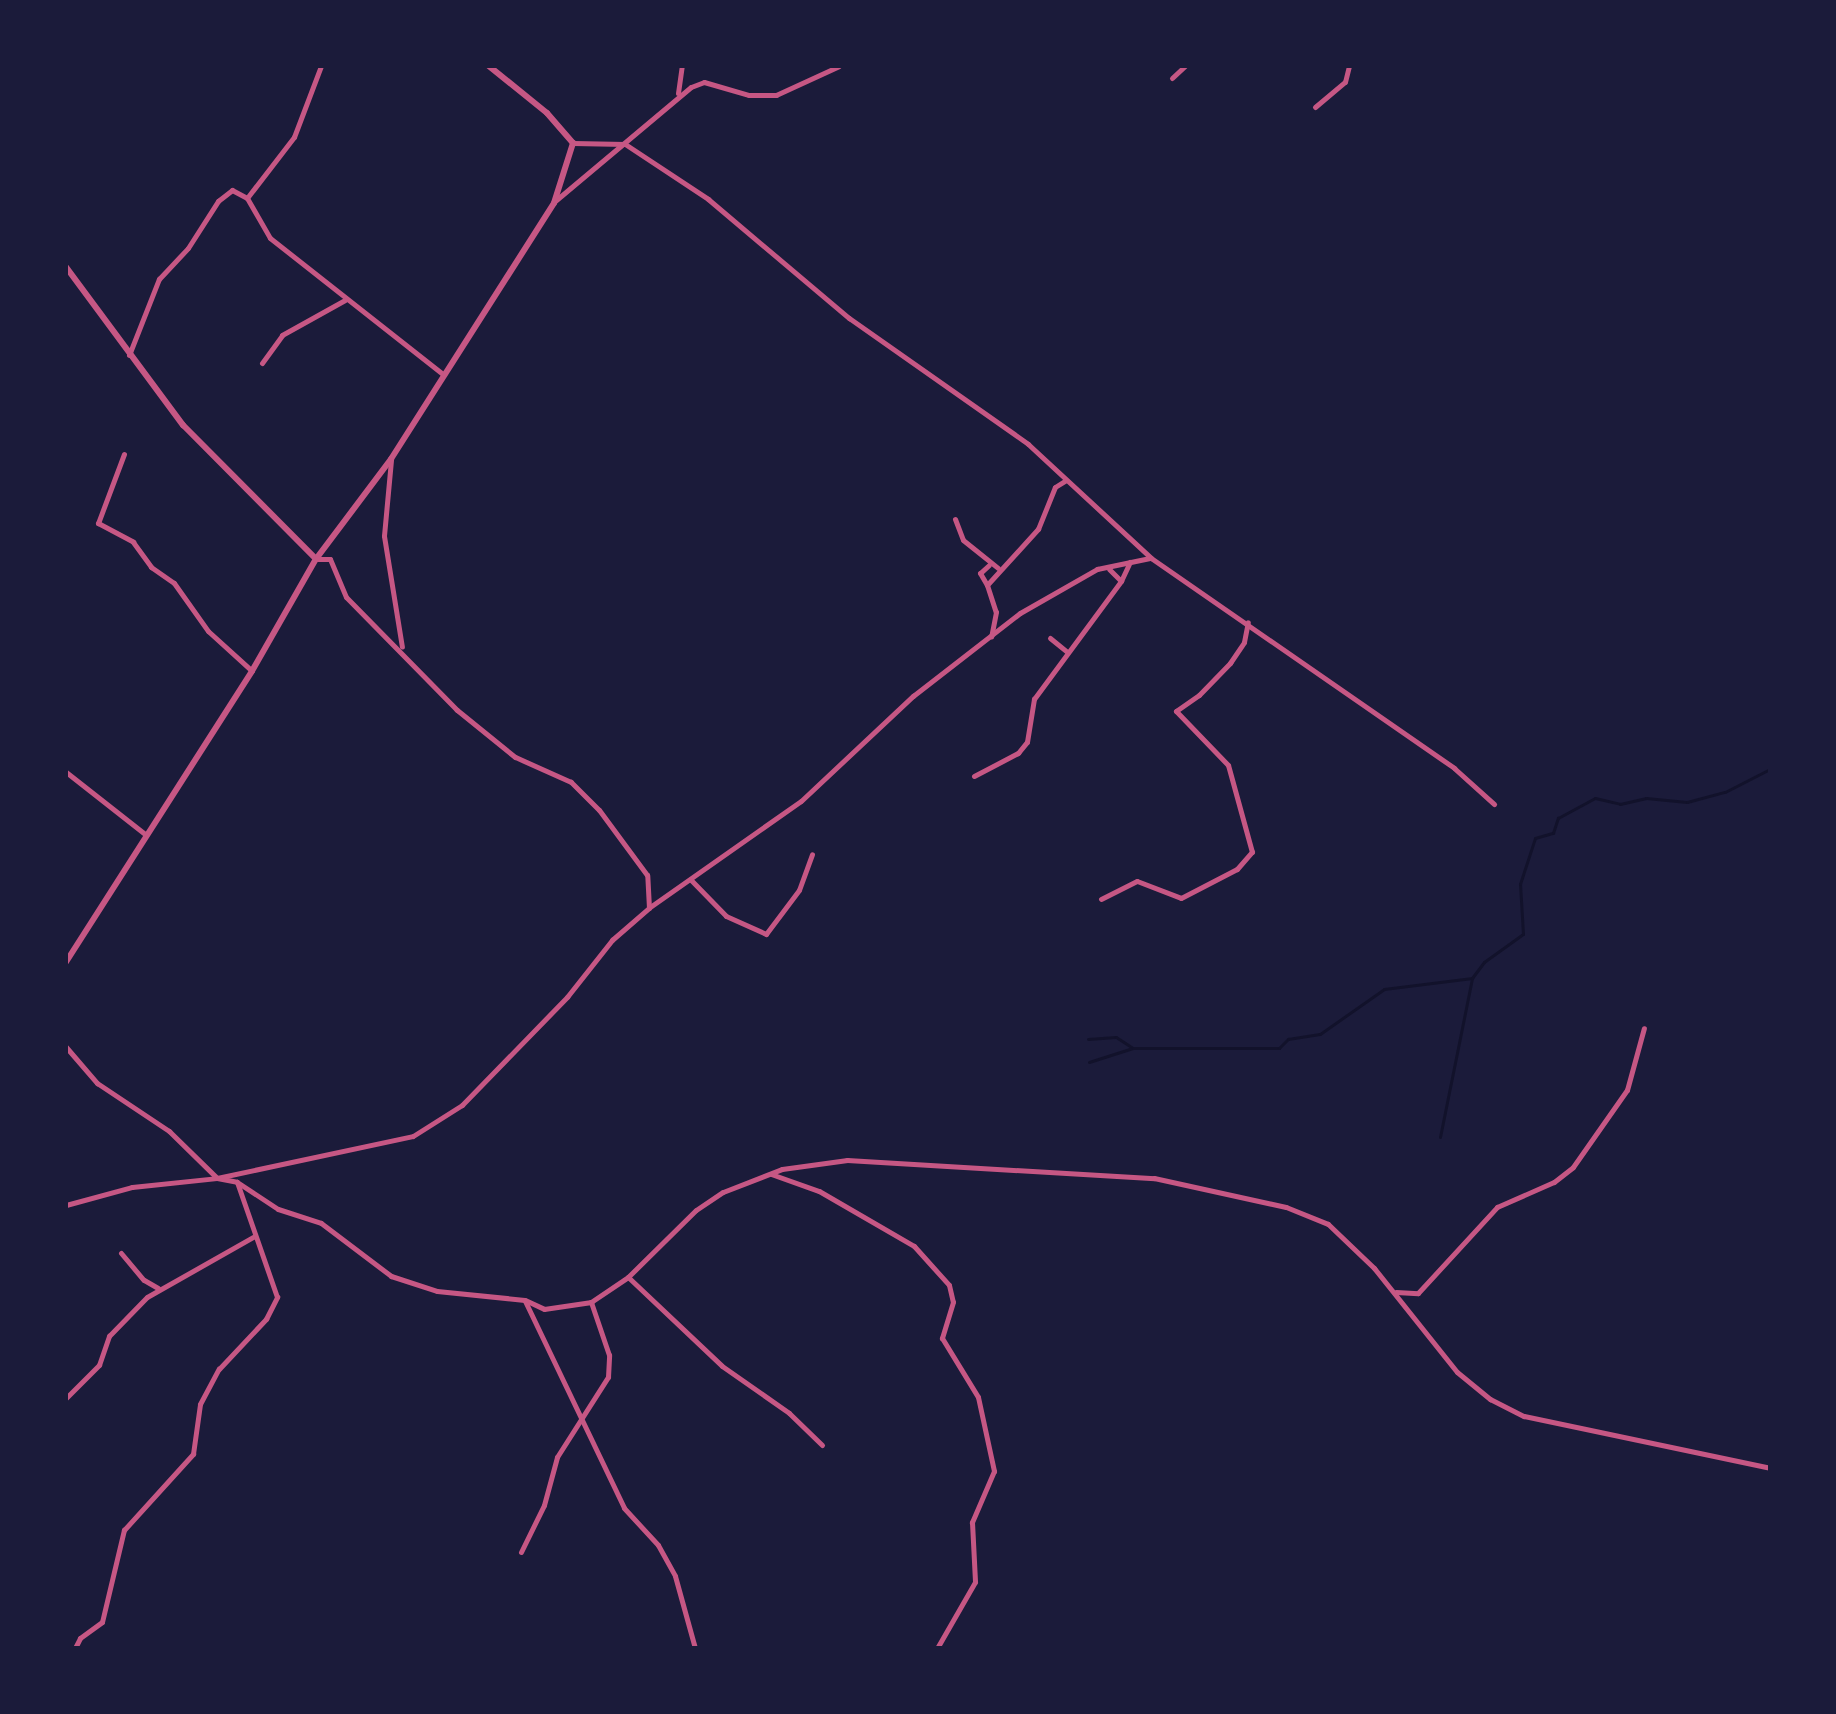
<!DOCTYPE html>
<html>
<head>
<meta charset="utf-8">
<style>
  body { margin:0 }
  #map { position:relative; width:1836px; height:1714px; overflow:hidden; background:#1b1b3a; font-family:Jost,sans-serif }
  div>[style] { position:absolute }
  .stream>* { height:3px; margin:-1.5px; padding:0 1.5px; transform-origin:1.5px; border-radius:1.5px; background:#12122b }
  .minor>* { height:5px; margin:-2.5px; padding:0 2.5px; transform-origin:2.5px; border-radius:2.5px; background:#c65784 }
  .tertiary>* { height:6px; margin:-3px; padding:0 3px; transform-origin:3px; border-radius:3px; background:#c65784 }
  span { translate:-50% -50%; white-space:nowrap; text-align:center; line-height:1.15; -webkit-text-stroke:6px #1b1b3a; paint-order:stroke }
  .frame { position:absolute; inset:0; border:68px solid #1b1b3a; pointer-events:none }
</style>
</head>
<body>
<div id="map">
  <div class="stream">
    <div style="left:1088px;top:1039px;width:28px;rotate:-4deg"></div>
    <div style="left:1116px;top:1037px;width:20px;rotate:33deg"></div>
    <div style="left:1089px;top:1062px;width:46px;rotate:-17.7deg"></div>
    <div style="left:1133px;top:1048px;width:146px"></div>
    <div style="left:1279px;top:1048px;width:13px;rotate:-45deg"></div>
    <div style="left:1288px;top:1039px;width:32px;rotate:-9deg"></div>
    <div style="left:1320px;top:1034px;width:78px;rotate:-35.1deg"></div>
    <div style="left:1384px;top:989px;width:89px;rotate:-7.1deg"></div>
    <div style="left:1440px;top:1137px;width:162px;rotate:-78.6deg"></div>
    <div style="left:1472px;top:978px;width:20px;rotate:-53deg"></div>
    <div style="left:1484px;top:962px;width:48px;rotate:-35.7deg"></div>
    <div style="left:1523px;top:934px;width:50px;rotate:-93.4deg"></div>
    <div style="left:1520px;top:884px;width:48px;rotate:-71.9deg"></div>
    <div style="left:1535px;top:838px;width:19px;rotate:-16deg"></div>
    <div style="left:1553px;top:833px;width:16px;rotate:-72deg"></div>
    <div style="left:1558px;top:818px;width:42px;rotate:-28.4deg"></div>
    <div style="left:1595px;top:798px;width:26px;rotate:13deg"></div>
    <div style="left:1620px;top:804px;width:27px;rotate:-13deg"></div>
    <div style="left:1646px;top:798px;width:41px;rotate:5.6deg"></div>
    <div style="left:1687px;top:802px;width:39px;rotate:-15deg"></div>
    <div style="left:1725px;top:792px;width:51px;rotate:-27.1deg"></div>
  </div>
  <div class="minor">
    <div style="left:1172px;top:78px;width:18px;rotate:-43deg"></div>
    <div style="left:678px;top:93px;width:27px;rotate:-82deg"></div>
    <div style="left:1315px;top:107px;width:39px;rotate:-40deg"></div>
    <div style="left:1345px;top:82px;width:16px;rotate:-76deg"></div>
    <div style="left:573px;top:143px;width:52px;rotate:1.1deg"></div>
    <div style="left:625px;top:144px;width:100px;rotate:33.5deg"></div>
    <div style="left:708px;top:199px;width:185px;rotate:40.2deg"></div>
    <div style="left:849px;top:318px;width:219px;rotate:35.1deg"></div>
    <div style="left:1028px;top:444px;width:168px;rotate:42.8deg"></div>
    <div style="left:1151px;top:558px;width:369px;rotate:34.7deg"></div>
    <div style="left:1454px;top:768px;width:54px;rotate:42deg"></div>
    <div style="left:247px;top:198px;width:77px;rotate:-52.4deg"></div>
    <div style="left:294px;top:137px;width:76px;rotate:-69.2deg"></div>
    <div style="left:555px;top:201px;width:177px;rotate:-40deg"></div>
    <div style="left:691px;top:87px;width:14px;rotate:-21deg"></div>
    <div style="left:704px;top:82px;width:47px;rotate:16.1deg"></div>
    <div style="left:749px;top:95px;width:27px"></div>
    <div style="left:776px;top:95px;width:69px;rotate:-24.7deg"></div>
    <div style="left:129px;top:355px;width:82px;rotate:-68.5deg"></div>
    <div style="left:159px;top:279px;width:42px;rotate:-46.9deg"></div>
    <div style="left:188px;top:248px;width:56px;rotate:-57.4deg"></div>
    <div style="left:218px;top:201px;width:18px;rotate:-38deg"></div>
    <div style="left:232px;top:190px;width:17px;rotate:28deg"></div>
    <div style="left:247px;top:198px;width:46px;rotate:60.1deg"></div>
    <div style="left:270px;top:238px;width:221px;rotate:38.2deg"></div>
    <div style="left:262px;top:363px;width:34px;rotate:-54deg"></div>
    <div style="left:282px;top:335px;width:72px;rotate:-29.1deg"></div>
    <div style="left:124px;top:454px;width:74px;rotate:110.6deg"></div>
    <div style="left:98px;top:523px;width:40px;rotate:28deg"></div>
    <div style="left:133px;top:542px;width:31px;rotate:54deg"></div>
    <div style="left:151px;top:567px;width:28px;rotate:35deg"></div>
    <div style="left:174px;top:583px;width:59px;rotate:54.7deg"></div>
    <div style="left:208px;top:631px;width:59px;rotate:42.3deg"></div>
    <div style="left:391px;top:460px;width:76px;rotate:95.3deg"></div>
    <div style="left:384px;top:536px;width:112px;rotate:80.8deg"></div>
    <div style="left:955px;top:519px;width:22px;rotate:69deg"></div>
    <div style="left:963px;top:540px;width:45px;rotate:38.7deg"></div>
    <div style="left:989px;top:565px;width:12px;rotate:138deg"></div>
    <div style="left:980px;top:573px;width:14px;rotate:60deg"></div>
    <div style="left:987px;top:585px;width:76px;rotate:-47.7deg"></div>
    <div style="left:1038px;top:529px;width:45px;rotate:-68deg"></div>
    <div style="left:1055px;top:487px;width:13px;rotate:-32deg"></div>
    <div style="left:1121px;top:581px;width:21px;rotate:-65deg"></div>
    <div style="left:987px;top:585px;width:28px;rotate:72deg"></div>
    <div style="left:996px;top:612px;width:25px;rotate:101deg"></div>
    <div style="left:1050px;top:638px;width:22px;rotate:39deg"></div>
    <div style="left:66px;top:772px;width:102px;rotate:38.2deg"></div>
    <div style="left:974px;top:776px;width:50px;rotate:-27.6deg"></div>
    <div style="left:1018px;top:753px;width:14px;rotate:-51deg"></div>
    <div style="left:1027px;top:742px;width:44px;rotate:-80.8deg"></div>
    <div style="left:1034px;top:699px;width:147px;rotate:-53.6deg"></div>
    <div style="left:1121px;top:581px;width:17px;rotate:-135deg"></div>
    <div style="left:691px;top:880px;width:50px;rotate:45.8deg"></div>
    <div style="left:726px;top:916px;width:44px;rotate:24.2deg"></div>
    <div style="left:766px;top:934px;width:55px;rotate:-53.1deg"></div>
    <div style="left:799px;top:890px;width:38px;rotate:-70deg"></div>
    <div style="left:1101px;top:899px;width:40px;rotate:-26.6deg"></div>
    <div style="left:1137px;top:881px;width:47px;rotate:21.1deg"></div>
    <div style="left:1181px;top:898px;width:63px;rotate:-27.4deg"></div>
    <div style="left:1237px;top:869px;width:23px;rotate:-49deg"></div>
    <div style="left:1252px;top:852px;width:90px;rotate:-105.4deg"></div>
    <div style="left:1228px;top:765px;width:75px;rotate:-133.9deg"></div>
    <div style="left:1176px;top:711px;width:28px;rotate:-35deg"></div>
    <div style="left:1199px;top:695px;width:45px;rotate:-45.9deg"></div>
    <div style="left:1230px;top:663px;width:25px;rotate:-56deg"></div>
    <div style="left:1244px;top:642px;width:20px;rotate:-79deg"></div>
    <div style="left:650px;top:907px;width:184px;rotate:-35.1deg"></div>
    <div style="left:801px;top:801px;width:154px;rotate:-43.2deg"></div>
    <div style="left:913px;top:696px;width:135px;rotate:-37.8deg"></div>
    <div style="left:1020px;top:613px;width:89px;rotate:-29.7deg"></div>
    <div style="left:1097px;top:569px;width:54px;rotate:-11.7deg"></div>
    <div style="left:66px;top:1047px;width:48px;rotate:49.3deg"></div>
    <div style="left:97px;top:1083px;width:87px;rotate:33.7deg"></div>
    <div style="left:169px;top:1131px;width:67px;rotate:44.4deg"></div>
    <div style="left:217px;top:1178px;width:20px;rotate:11deg"></div>
    <div style="left:237px;top:1182px;width:49px;rotate:33.4deg"></div>
    <div style="left:278px;top:1209px;width:45px;rotate:18deg"></div>
    <div style="left:321px;top:1223px;width:88px;rotate:37.1deg"></div>
    <div style="left:391px;top:1276px;width:48px;rotate:18.1deg"></div>
    <div style="left:437px;top:1291px;width:88px;rotate:5.8deg"></div>
    <div style="left:525px;top:1300px;width:21px;rotate:25deg"></div>
    <div style="left:544px;top:1309px;width:48px;rotate:-8.5deg"></div>
    <div style="left:591px;top:1302px;width:45px;rotate:-34deg"></div>
    <div style="left:628px;top:1277px;width:95px;rotate:-44.6deg"></div>
    <div style="left:696px;top:1210px;width:32px;rotate:-34deg"></div>
    <div style="left:723px;top:1192px;width:63px;rotate:-21.3deg"></div>
    <div style="left:782px;top:1169px;width:66px;rotate:-7.9deg"></div>
    <div style="left:847px;top:1160px;width:308px;rotate:3.4deg"></div>
    <div style="left:1154px;top:1178px;width:135px;rotate:12.4deg"></div>
    <div style="left:1286px;top:1207px;width:45px;rotate:22deg"></div>
    <div style="left:1328px;top:1224px;width:64px;rotate:43.7deg"></div>
    <div style="left:1374px;top:1268px;width:133px;rotate:51.4deg"></div>
    <div style="left:1457px;top:1372px;width:43px;rotate:39.3deg"></div>
    <div style="left:1490px;top:1399px;width:38px;rotate:27deg"></div>
    <div style="left:1524px;top:1416px;width:251px;rotate:11.9deg"></div>
    <div style="left:771px;top:1174px;width:51px;rotate:19.5deg"></div>
    <div style="left:819px;top:1191px;width:110px;rotate:30.1deg"></div>
    <div style="left:914px;top:1246px;width:52px;rotate:48.1deg"></div>
    <div style="left:949px;top:1285px;width:17px;rotate:77deg"></div>
    <div style="left:953px;top:1302px;width:38px;rotate:107deg"></div>
    <div style="left:942px;top:1338px;width:69px;rotate:58.6deg"></div>
    <div style="left:978px;top:1397px;width:76px;rotate:77.8deg"></div>
    <div style="left:994px;top:1471px;width:56px;rotate:113.3deg"></div>
    <div style="left:972px;top:1522px;width:60px;rotate:87.1deg"></div>
    <div style="left:975px;top:1582px;width:76px;rotate:119.9deg"></div>
    <div style="left:66px;top:1205px;width:68px;rotate:-15.3deg"></div>
    <div style="left:132px;top:1187px;width:85px;rotate:-6deg"></div>
    <div style="left:217px;top:1178px;width:200px;rotate:-12.1deg"></div>
    <div style="left:413px;top:1136px;width:58px;rotate:-32.3deg"></div>
    <div style="left:462px;top:1105px;width:151px;rotate:-45.8deg"></div>
    <div style="left:567px;top:997px;width:73px;rotate:-51.7deg"></div>
    <div style="left:612px;top:940px;width:49px;rotate:-40.9deg"></div>
    <div style="left:649px;top:908px;width:33px;rotate:-93deg"></div>
    <div style="left:647px;top:875px;width:81px;rotate:-126.4deg"></div>
    <div style="left:599px;top:810px;width:40px;rotate:-135deg"></div>
    <div style="left:571px;top:782px;width:61px;rotate:-155.9deg"></div>
    <div style="left:515px;top:757px;width:75px;rotate:-141deg"></div>
    <div style="left:457px;top:710px;width:158px;rotate:-134.5deg"></div>
    <div style="left:346px;top:597px;width:41px;rotate:-112.8deg"></div>
    <div style="left:330px;top:559px;width:13px;rotate:180deg"></div>
    <div style="left:121px;top:1253px;width:35px;rotate:50deg"></div>
    <div style="left:144px;top:1280px;width:16px;rotate:30deg"></div>
    <div style="left:628px;top:1277px;width:129px;rotate:43.4deg"></div>
    <div style="left:722px;top:1366px;width:82px;rotate:35deg"></div>
    <div style="left:789px;top:1413px;width:46px;rotate:44.1deg"></div>
    <div style="left:1396px;top:1292px;width:22px;rotate:3deg"></div>
    <div style="left:1418px;top:1293px;width:117px;rotate:-47.4deg"></div>
    <div style="left:1497px;top:1207px;width:62px;rotate:-23.7deg"></div>
    <div style="left:1554px;top:1182px;width:24px;rotate:-38deg"></div>
    <div style="left:1573px;top:1167px;width:94px;rotate:-55deg"></div>
    <div style="left:1627px;top:1090px;width:64px;rotate:-74.7deg"></div>
    <div style="left:525px;top:1301px;width:229px;rotate:64.4deg"></div>
    <div style="left:624px;top:1508px;width:50px;rotate:47.4deg"></div>
    <div style="left:658px;top:1545px;width:35px;rotate:61deg"></div>
    <div style="left:675px;top:1576px;width:75px;rotate:74.5deg"></div>
    <div style="left:66px;top:1398px;width:47px;rotate:-45deg"></div>
    <div style="left:99px;top:1365px;width:31px;rotate:-71deg"></div>
    <div style="left:109px;top:1336px;width:54px;rotate:-45.7deg"></div>
    <div style="left:147px;top:1297px;width:122px;rotate:-29.5deg"></div>
    <div style="left:521px;top:1552px;width:52px;rotate:-63.9deg"></div>
    <div style="left:544px;top:1505px;width:50px;rotate:-74.8deg"></div>
    <div style="left:557px;top:1457px;width:95px;rotate:-57.5deg"></div>
    <div style="left:608px;top:1377px;width:22px;rotate:-87deg"></div>
    <div style="left:609px;top:1355px;width:56px;rotate:-108.8deg"></div>
    <div style="left:75px;top:1648px;width:11px;rotate:-63deg"></div>
    <div style="left:80px;top:1638px;width:27px;rotate:-36deg"></div>
    <div style="left:102px;top:1622px;width:95px;rotate:-76.6deg"></div>
    <div style="left:124px;top:1530px;width:103px;rotate:-47.8deg"></div>
    <div style="left:193px;top:1454px;width:50px;rotate:-82deg"></div>
    <div style="left:200px;top:1404px;width:40px;rotate:-62deg"></div>
    <div style="left:219px;top:1369px;width:69px;rotate:-46.8deg"></div>
    <div style="left:266px;top:1319px;width:25px;rotate:-63deg"></div>
    <div style="left:277px;top:1297px;width:122px;rotate:-109.2deg"></div>
  </div>
  <div class="tertiary">
    <div style="left:66px;top:267px;width:197px;rotate:53.5deg"></div>
    <div style="left:183px;top:425px;width:189px;rotate:45.2deg"></div>
    <div style="left:66px;top:962px;width:345px;rotate:-57.4deg"></div>
    <div style="left:252px;top:671px;width:129px;rotate:-60.3deg"></div>
    <div style="left:316px;top:559px;width:125px;rotate:-53.1deg"></div>
    <div style="left:391px;top:459px;width:303px;rotate:-57.5deg"></div>
    <div style="left:554px;top:203px;width:63px;rotate:-72.4deg"></div>
    <div style="left:573px;top:143px;width:40px;rotate:-131deg"></div>
    <div style="left:547px;top:113px;width:75px;rotate:-141deg"></div>
  </div>
  <div class="frame"></div>
</div>
</body>
</html>
